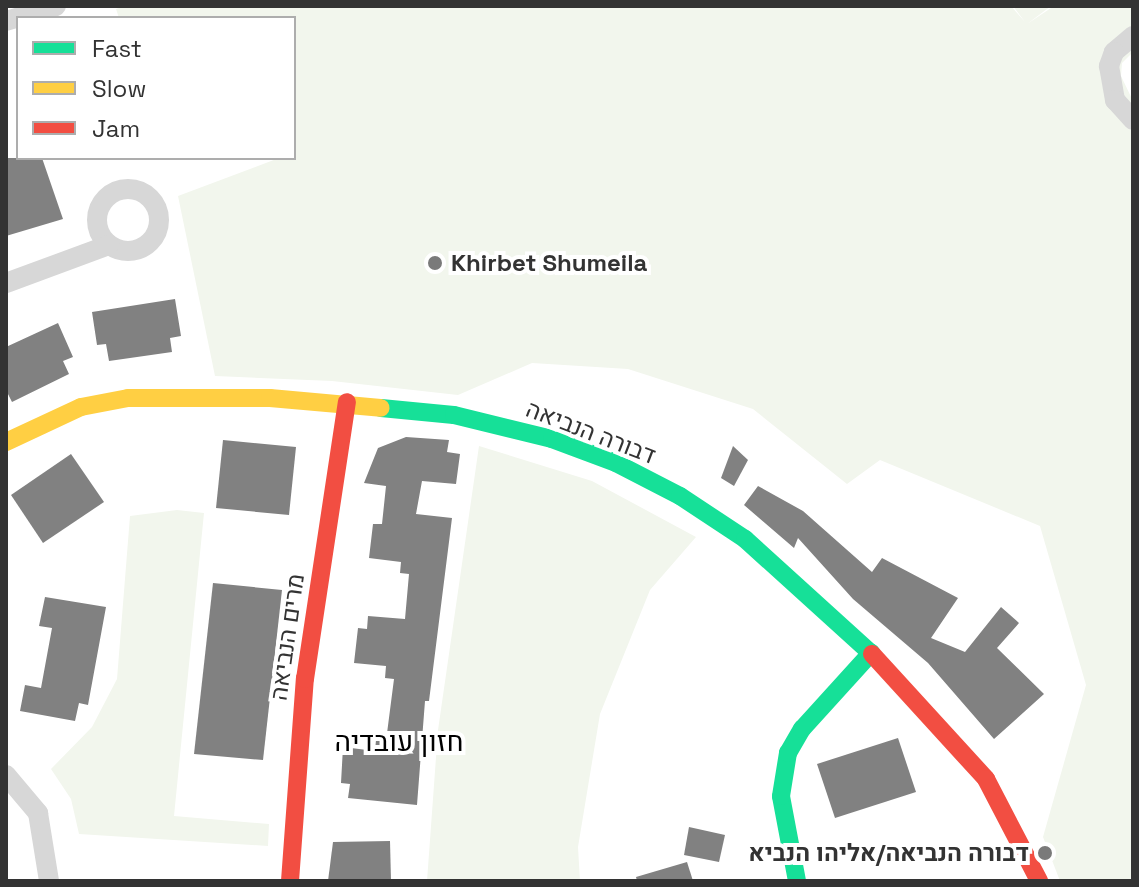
<!DOCTYPE html>
<html>
<head>
<meta charset="utf-8">
<style>
  body { margin:0 }
  #map { position:relative; width:1139px; height:887px; overflow:hidden; background:#fff; font-family:"Space Grotesk",Heebo,sans-serif }
  div>[style] { position:absolute }
  .green>* { inset:0; background:#f2f6ed }
  .building>* { inset:0; background:#818181 }
  .street>* { height:20px; margin:-10px; padding:0 10px; transform-origin:10px; border-radius:10px; background:#d7d7d7 }
  .street>.ring { margin:-10px; padding:0; box-sizing:content-box; background:none; border:20px solid #d7d7d7; border-radius:50% }
  .fast>* { height:18px; margin:-9px; padding:0 9px; transform-origin:9px; border-radius:9px; background:#16e098 }
  .slow>* { height:18px; margin:-9px; padding:0 9px; transform-origin:9px; border-radius:9px; background:#ffcf43 }
  .jam>* { height:18px; margin:-9px; padding:0 9px; transform-origin:9px; border-radius:9px; background:#f24e42 }
  .dots>* { width:22px; height:22px; translate:-50% -50%; box-sizing:border-box; border:4px solid #fff; border-radius:50% }
  span { translate:-50% -50%; white-space:nowrap; text-align:center; line-height:1.15; -webkit-text-stroke:8px #fff; paint-order:stroke }
  .poi-label { font-size:24px; color:#333; font-weight:700 }
  .left { translate:0 -50%; text-align:left }
  .right { translate:-100% -50%; text-align:right }
  .street-label { font-size:24px; color:#333 }
  .quarter-label { font-size:28px; color:#000 }
  .frame { position:absolute; inset:0; border:8px solid #333; pointer-events:none }
  .legend { position:absolute; left:16px; top:16px; width:280px; height:144px; box-sizing:border-box; background:#fff; border:2px solid #adadad; margin:0; padding:10px 14px; list-style:none; font-size:24px; color:#333 }
  .legend li { display:flex; align-items:center; gap:16px; height:40px }
  .legend b { width:40px; border:2px solid #adadad }
</style>
</head>
<body>
<div id="map">
  <div class="green">
    <div style="clip-path:polygon(125px 6px,1011px 6px,1025px 22px,1013px 6px,1051px 6px,1027px 24px,1054px 6px,1133px 6px,1133px 52px,1122px 63px,1121px 76px,1133px 101px,1133px 881px,1060px 881px,1043px 837px,1086px 685px,1040px 526px,880px 460px,847px 484px,753px 409px,628px 369px,532px 363px,458px 395px,332px 381px,215px 376px,178px 196px,279px 158px,294px 158px,294px 18px,119px 18px,116px 9px)"></div>
    <div style="clip-path:polygon(479px 446px,592px 481px,696px 537px,650px 590px,600px 714px,578px 847px,580px 881px,427px 881px,438px 730px)"></div>
    <div style="clip-path:polygon(177px 510px,204px 513px,174px 816px,269px 824px,268px 846px,79px 834px,71px 799px,51px 769px,92px 727px,117px 679px,130px 516px)"></div>
  </div>
  <div class="building">
    <div style="clip-path:polygon(6px 158px,42px 158px,63px 219px,6px 236px)"></div>
    <div style="clip-path:polygon(175px 299px,181px 336px,170px 338px,172px 352px,109px 361px,106px 344px,97px 345px,92px 312px)"></div>
    <div style="clip-path:polygon(58px 323px,73px 357px,63px 361px,69px 374px,12px 402px,6px 390px,6px 347px)"></div>
    <div style="clip-path:polygon(406px 437px,449px 440px,447px 452px,460px 454px,456px 484px,422px 481px,416px 514px,452px 518px,429px 701px,425px 701px,417px 805px,348px 798px,350px 784px,341px 783px,343px 747px,375px 751px,376px 740px,386px 741px,394px 679px,385px 678px,386px 666px,354px 663px,358px 628px,367px 629px,368px 616px,405px 619px,409px 574px,400px 573px,401px 562px,369px 558px,373px 524px,382px 524px,386px 486px,364px 483px,378px 448px)"></div>
    <div style="clip-path:polygon(223px 440px,296px 447px,289px 515px,216px 508px)"></div>
    <div style="clip-path:polygon(733px 446px,748px 460px,734px 486px,721px 478px)"></div>
    <div style="clip-path:polygon(71px 454px,104px 502px,43px 543px,11px 495px)"></div>
    <div style="clip-path:polygon(758px 486px,803px 511px,872px 572px,882px 558px,958px 598px,931px 638px,965px 652px,1001px 607px,1019px 623px,997px 648px,1044px 694px,994px 739px,928px 663px,853px 599px,798px 538px,794px 548px,744px 505px)"></div>
    <div style="clip-path:polygon(213px 583px,282px 590px,263px 760px,194px 754px)"></div>
    <div style="clip-path:polygon(45px 597px,106px 607px,88px 705px,79px 703px,75px 721px,20px 711px,25px 685px,41px 688px,52px 628px,39px 626px)"></div>
    <div style="clip-path:polygon(898px 738px,916px 792px,835px 818px,817px 764px)"></div>
    <div style="clip-path:polygon(689px 827px,725px 835px,719px 862px,684px 855px)"></div>
    <div style="clip-path:polygon(390px 841px,391px 881px,328px 881px,333px 842px)"></div>
    <div style="clip-path:polygon(687px 862px,693px 881px,637px 881px,636px 877px)"></div>
  </div>
  <div class="street">
    <div style="left:6px;top:21px;width:52px;rotate:-16.7deg"></div>
    <div style="left:1133px;top:36px;width:25px;rotate:140deg"></div>
    <div style="left:1114px;top:52px;width:15px;rotate:110deg"></div>
    <div style="left:1109px;top:66px;width:35px;rotate:80deg"></div>
    <div style="left:1115px;top:100px;width:27px;rotate:48deg"></div>
    <div class="ring" style="left:97px;top:189px;width:42px;height:42px"></div>
    <div style="left:6px;top:283px;width:110px;rotate:-20.3deg"></div>
    <div style="left:6px;top:775px;width:50px;rotate:49.9deg"></div>
    <div style="left:38px;top:813px;width:69px;rotate:80.8deg"></div>
  </div>
  <div class="fast">
    <div style="left:381px;top:408px;width:73px;rotate:5.5deg"></div>
    <div style="left:454px;top:415px;width:101px;rotate:13.8deg"></div>
    <div style="left:552px;top:439px;width:68px;rotate:20.6deg"></div>
    <div style="left:616px;top:463px;width:72px;rotate:27.3deg"></div>
    <div style="left:680px;top:496px;width:78px;rotate:33.5deg"></div>
    <div style="left:745px;top:539px;width:171px;rotate:42.2deg"></div>
    <div style="left:797px;top:881px;width:86px;rotate:-100.7deg"></div>
    <div style="left:781px;top:796px;width:44px;rotate:-80.8deg"></div>
    <div style="left:788px;top:753px;width:28px;rotate:-60deg"></div>
    <div style="left:802px;top:729px;width:103px;rotate:-47.8deg"></div>
  </div>
  <div class="slow">
    <div style="left:6px;top:442px;width:83px;rotate:-25deg"></div>
    <div style="left:81px;top:407px;width:48px;rotate:-10.8deg"></div>
    <div style="left:128px;top:398px;width:142px"></div>
    <div style="left:270px;top:398px;width:111px;rotate:5.1deg"></div>
  </div>
  <div class="jam">
    <div style="left:872px;top:654px;width:169px;rotate:47.6deg"></div>
    <div style="left:986px;top:779px;width:115px;rotate:62.5deg"></div>
    <div style="left:290px;top:881px;width:203px;rotate:-85.8deg"></div>
    <div style="left:305px;top:679px;width:280px;rotate:-81.4deg"></div>
  </div>
  <div class="dots">
    <div style="left:435px;top:263px;background:#7a7a7a"></div>
    <div style="left:1045px;top:853px;background:#7a7a7a"></div>
  </div>
  <div class="poi-label">
    <span class="left" style="left:451px;top:263px">Khirbet Shumeila</span>
    <span class="right" style="left:1029px;top:853px">דבורה הנביאה/אליהו הנביא</span>
  </div>
  <div class="street-label">
    <span style="left:591px;top:432px;rotate:21deg">דבורה הנביאה</span>
    <span style="left:287px;top:637px;rotate:-82deg">מרים הנביאה</span>
  </div>
  <div class="quarter-label">
    <span style="left:399px;top:741px">חזון עובדיה</span>
  </div>
  <div class="frame"></div>
  <ul class="legend">
  <li><b style="height:10px;background:#16e098"></b>Fast</li>
  <li><b style="height:10px;background:#ffcf43"></b>Slow</li>
  <li><b style="height:10px;background:#f24e42"></b>Jam</li>
  </ul>
</div>
</body>
</html>
